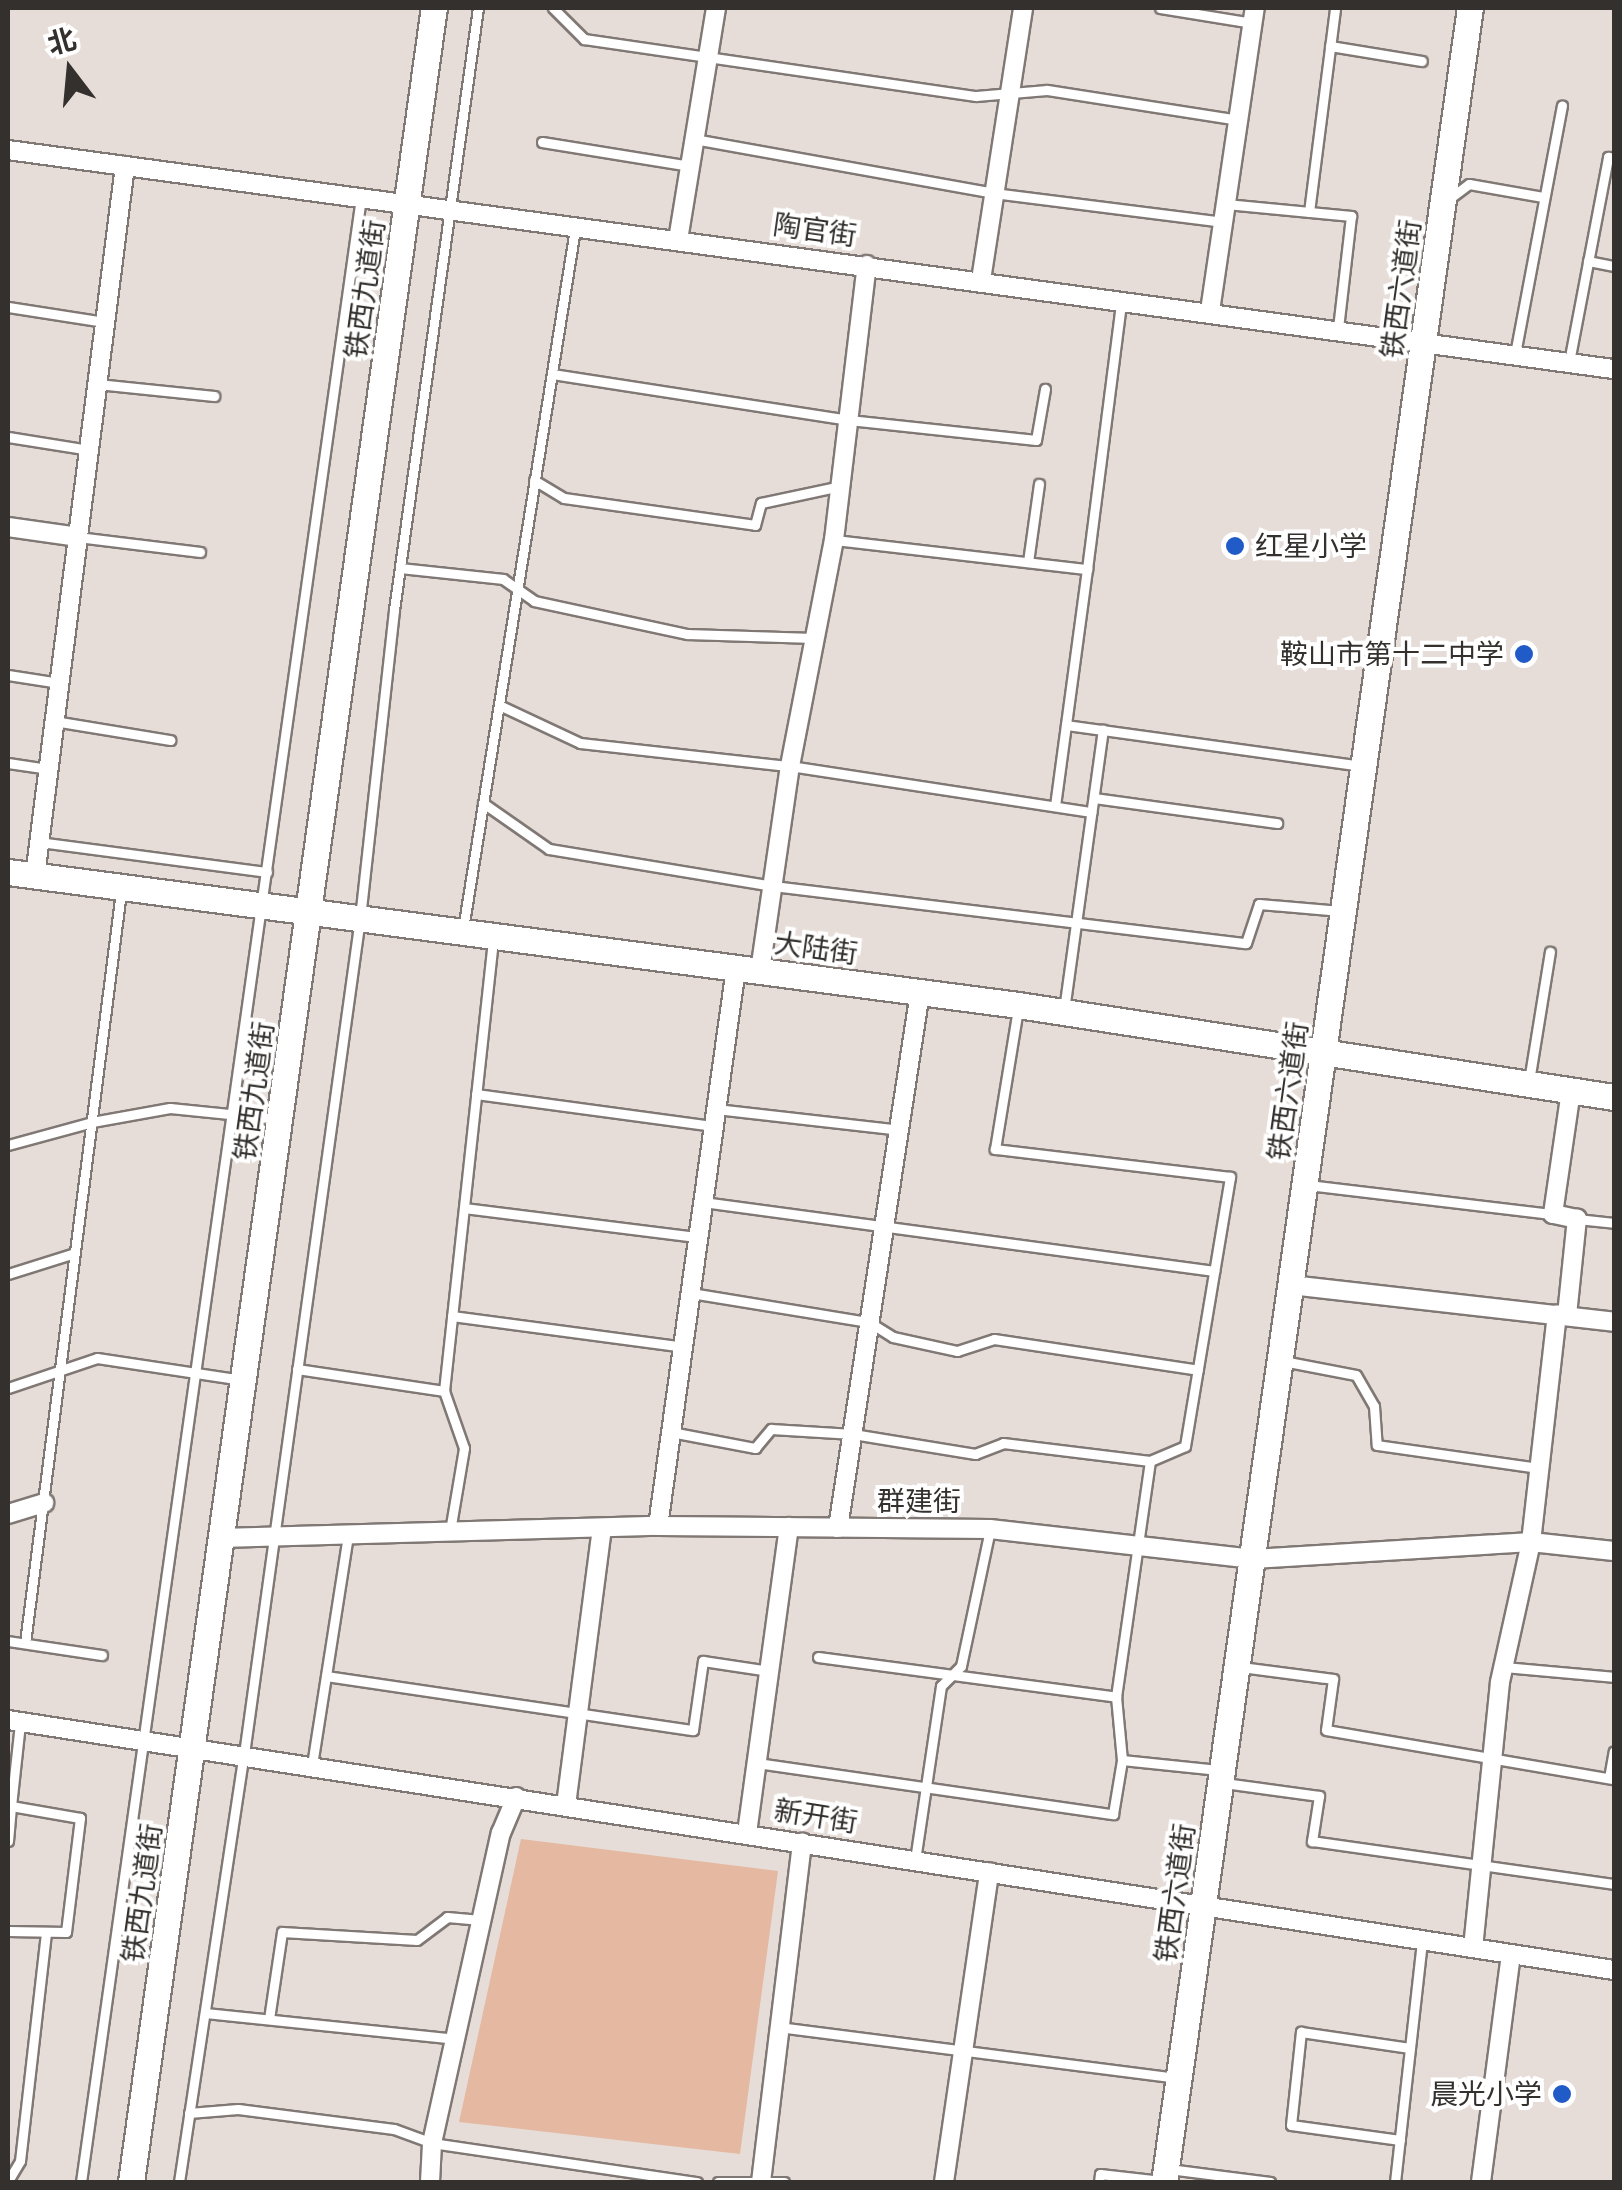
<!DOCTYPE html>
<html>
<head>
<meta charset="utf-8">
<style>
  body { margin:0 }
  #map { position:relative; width:1622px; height:2190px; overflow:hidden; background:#e6ddd8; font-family:"PT Sans","Noto Sans SC",sans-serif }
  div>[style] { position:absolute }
  .green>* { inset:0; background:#e5b8a2 }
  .roads { filter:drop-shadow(2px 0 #807874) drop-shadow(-2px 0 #807874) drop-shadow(0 2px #807874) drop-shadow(0 -2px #807874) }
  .lane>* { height:9px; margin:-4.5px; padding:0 4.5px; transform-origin:4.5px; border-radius:4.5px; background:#fff }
  .street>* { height:18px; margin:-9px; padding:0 9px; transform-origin:9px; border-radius:9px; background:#fff }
  .secondary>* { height:25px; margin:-12.5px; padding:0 12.5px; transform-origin:12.5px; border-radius:12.5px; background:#fff }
  .dots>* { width:28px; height:28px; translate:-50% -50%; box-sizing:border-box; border:5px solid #fff; border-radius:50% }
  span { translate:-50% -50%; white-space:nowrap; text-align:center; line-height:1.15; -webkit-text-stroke:8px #fff; paint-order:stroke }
  .street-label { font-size:28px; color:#33302e }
  .poi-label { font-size:28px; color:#33302e }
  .left { translate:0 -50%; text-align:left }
  .right { translate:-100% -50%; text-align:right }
  .frame { position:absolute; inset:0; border:10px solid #33302e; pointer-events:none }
  .north { position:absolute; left:20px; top:20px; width:100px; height:100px; -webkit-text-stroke:8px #fff; paint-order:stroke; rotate:344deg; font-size:28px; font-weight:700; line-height:40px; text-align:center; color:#33302e }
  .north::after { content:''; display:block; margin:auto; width:35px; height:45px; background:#33302e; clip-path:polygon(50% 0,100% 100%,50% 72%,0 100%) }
</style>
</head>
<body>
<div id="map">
  <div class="green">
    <div style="clip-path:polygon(521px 1839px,778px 1871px,740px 2154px,459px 2122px)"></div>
  </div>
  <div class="roads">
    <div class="lane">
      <div style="left:553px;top:8px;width:44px;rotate:45deg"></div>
      <div style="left:584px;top:39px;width:396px;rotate:8.3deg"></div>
      <div style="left:976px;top:96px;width:71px;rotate:-4.8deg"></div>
      <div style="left:1047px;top:90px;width:193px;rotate:8.9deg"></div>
      <div style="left:1160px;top:8px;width:94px;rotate:9.2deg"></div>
      <div style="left:1330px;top:46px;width:93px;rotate:9.3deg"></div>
      <div style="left:694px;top:139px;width:305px;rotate:10.2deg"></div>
      <div style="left:994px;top:193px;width:231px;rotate:7.2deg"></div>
      <div style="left:542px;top:142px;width:150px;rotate:9.2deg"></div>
      <div style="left:1449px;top:199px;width:25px;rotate:-37deg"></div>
      <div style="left:1469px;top:184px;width:75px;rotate:10deg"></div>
      <div style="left:1226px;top:204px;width:126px;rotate:5.5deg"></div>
      <div style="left:1351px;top:216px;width:113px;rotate:96.6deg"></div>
      <div style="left:1309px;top:212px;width:206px;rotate:-82.7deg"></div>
      <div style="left:1588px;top:261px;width:26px;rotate:11deg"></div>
      <div style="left:8px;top:307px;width:98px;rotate:8.8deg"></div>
      <div style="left:1515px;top:354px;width:253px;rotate:-79.3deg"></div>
      <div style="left:1569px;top:362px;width:209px;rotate:-79.2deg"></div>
      <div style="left:1608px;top:157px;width:6px;rotate:9deg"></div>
      <div style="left:552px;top:374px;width:301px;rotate:8.8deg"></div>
      <div style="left:849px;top:420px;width:188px;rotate:6.1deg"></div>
      <div style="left:1036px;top:440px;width:52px;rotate:-80deg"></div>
      <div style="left:97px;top:384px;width:118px;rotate:5.9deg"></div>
      <div style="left:8px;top:437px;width:82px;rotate:9.1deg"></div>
      <div style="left:534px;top:480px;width:35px;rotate:31deg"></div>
      <div style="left:564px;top:498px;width:193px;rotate:8deg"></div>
      <div style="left:755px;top:525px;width:23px;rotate:-75deg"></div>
      <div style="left:761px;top:503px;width:82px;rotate:-12deg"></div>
      <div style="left:78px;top:537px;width:123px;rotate:7deg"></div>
      <div style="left:835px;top:540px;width:254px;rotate:6.6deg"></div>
      <div style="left:1087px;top:569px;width:239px;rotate:97.7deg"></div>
      <div style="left:1028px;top:562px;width:79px;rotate:-82deg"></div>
      <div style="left:400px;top:568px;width:104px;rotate:6.1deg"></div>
      <div style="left:503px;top:579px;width:38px;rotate:35deg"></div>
      <div style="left:534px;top:601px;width:157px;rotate:12.2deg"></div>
      <div style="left:687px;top:634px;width:127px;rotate:1.8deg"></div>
      <div style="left:1087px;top:569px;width:269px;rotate:-82.7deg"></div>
      <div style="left:8px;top:675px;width:52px;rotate:8.9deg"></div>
      <div style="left:499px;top:705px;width:89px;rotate:25.1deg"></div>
      <div style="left:580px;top:743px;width:211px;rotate:6.3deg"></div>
      <div style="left:790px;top:766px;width:305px;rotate:8.7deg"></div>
      <div style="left:54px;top:721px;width:118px;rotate:9.3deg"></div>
      <div style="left:1066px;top:725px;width:298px;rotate:7.9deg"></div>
      <div style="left:8px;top:763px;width:40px;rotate:8.5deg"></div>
      <div style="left:1094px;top:798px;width:185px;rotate:7.8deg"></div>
      <div style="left:483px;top:803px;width:80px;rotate:34.9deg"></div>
      <div style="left:549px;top:849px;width:227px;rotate:9.4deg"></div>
      <div style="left:773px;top:886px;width:476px;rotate:6.9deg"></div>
      <div style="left:1246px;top:943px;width:41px;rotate:-71.6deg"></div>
      <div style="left:1259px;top:904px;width:82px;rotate:4.9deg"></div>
      <div style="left:39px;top:842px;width:230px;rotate:7.5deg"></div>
      <div style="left:463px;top:929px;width:709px;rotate:-80.91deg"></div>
      <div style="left:1064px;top:1010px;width:283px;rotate:-82.1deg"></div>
      <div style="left:1529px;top:1081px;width:131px;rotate:-80.8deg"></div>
      <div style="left:476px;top:1094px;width:240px;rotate:7.7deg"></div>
      <div style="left:716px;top:1109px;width:184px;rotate:6.5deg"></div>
      <div style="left:8px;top:1145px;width:87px;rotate:-15.3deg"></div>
      <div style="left:92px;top:1122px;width:79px;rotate:-10.2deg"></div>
      <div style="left:170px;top:1108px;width:109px;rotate:5.8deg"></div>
      <div style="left:1308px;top:1185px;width:247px;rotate:6.8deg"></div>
      <div style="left:703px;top:1202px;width:516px;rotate:7.69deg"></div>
      <div style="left:464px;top:1208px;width:236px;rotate:7.1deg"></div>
      <div style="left:1577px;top:1219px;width:37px;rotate:6deg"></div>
      <div style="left:8px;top:1274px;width:70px;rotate:-17.4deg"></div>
      <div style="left:691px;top:1293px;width:180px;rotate:9.3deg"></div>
      <div style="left:869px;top:1322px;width:28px;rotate:32deg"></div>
      <div style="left:893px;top:1337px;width:66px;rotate:12.3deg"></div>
      <div style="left:957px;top:1351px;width:39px;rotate:-18deg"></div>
      <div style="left:994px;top:1339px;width:206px;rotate:8.6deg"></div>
      <div style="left:452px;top:1316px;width:233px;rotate:7.6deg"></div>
      <div style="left:1283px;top:1361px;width:74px;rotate:10.9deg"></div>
      <div style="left:1356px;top:1375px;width:36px;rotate:60deg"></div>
      <div style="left:1374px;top:1406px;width:39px;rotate:86deg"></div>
      <div style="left:1377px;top:1445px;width:164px;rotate:8.1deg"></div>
      <div style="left:297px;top:1369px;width:149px;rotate:8.5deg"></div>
      <div style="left:8px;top:1388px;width:94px;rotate:-18.6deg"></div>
      <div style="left:97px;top:1358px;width:147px;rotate:8.6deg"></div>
      <div style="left:671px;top:1432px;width:86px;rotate:10.8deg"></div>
      <div style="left:755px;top:1448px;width:25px;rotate:-50deg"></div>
      <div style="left:771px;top:1429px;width:82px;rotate:3.5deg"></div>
      <div style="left:853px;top:1434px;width:124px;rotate:9.3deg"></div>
      <div style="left:975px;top:1454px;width:30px;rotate:-21deg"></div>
      <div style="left:1003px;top:1443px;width:148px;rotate:7deg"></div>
      <div style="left:450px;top:1531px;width:84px;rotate:-80.4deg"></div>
      <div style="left:464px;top:1448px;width:60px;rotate:-109.3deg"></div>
      <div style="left:444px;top:1391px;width:455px;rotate:-83.8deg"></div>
      <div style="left:8px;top:1641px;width:95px;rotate:8.5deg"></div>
      <div style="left:25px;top:1643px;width:758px;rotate:-82.72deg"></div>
      <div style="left:818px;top:1657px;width:301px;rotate:7.6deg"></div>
      <div style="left:1116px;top:1697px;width:238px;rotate:-81.8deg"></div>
      <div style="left:1150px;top:1461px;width:38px;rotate:-23deg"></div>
      <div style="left:1185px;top:1446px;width:273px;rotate:-80.5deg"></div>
      <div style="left:1230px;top:1177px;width:237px;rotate:-173.2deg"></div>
      <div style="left:995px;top:1149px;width:143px;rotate:-80.7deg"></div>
      <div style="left:1241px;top:1667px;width:93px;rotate:7.4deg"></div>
      <div style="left:1333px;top:1679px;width:51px;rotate:97.8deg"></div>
      <div style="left:1326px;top:1730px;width:292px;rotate:9.7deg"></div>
      <div style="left:1503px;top:1667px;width:111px;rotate:5.1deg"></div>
      <div style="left:326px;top:1676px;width:371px;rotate:8.4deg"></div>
      <div style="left:693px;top:1730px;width:70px;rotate:-81.8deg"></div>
      <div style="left:703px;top:1661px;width:67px;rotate:8.6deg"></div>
      <div style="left:1122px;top:1760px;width:97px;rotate:5.9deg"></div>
      <div style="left:757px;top:1763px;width:360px;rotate:8.2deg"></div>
      <div style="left:1113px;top:1814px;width:55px;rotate:-80.5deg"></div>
      <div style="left:1122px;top:1760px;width:63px;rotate:-95.4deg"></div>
      <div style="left:312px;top:1765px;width:233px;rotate:-81.1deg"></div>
      <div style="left:1609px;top:1778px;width:27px;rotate:-80deg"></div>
      <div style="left:1224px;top:1783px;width:96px;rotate:7.8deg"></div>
      <div style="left:1319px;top:1796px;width:46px;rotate:98.8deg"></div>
      <div style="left:1312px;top:1841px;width:305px;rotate:8.1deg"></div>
      <div style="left:8px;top:1841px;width:35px;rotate:-85deg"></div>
      <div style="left:915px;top:1860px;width:176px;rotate:-81.5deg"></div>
      <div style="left:941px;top:1686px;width:28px;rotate:-45deg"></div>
      <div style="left:961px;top:1666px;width:140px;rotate:-78deg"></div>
      <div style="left:8px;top:1931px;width:58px;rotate:1deg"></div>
      <div style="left:66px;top:1932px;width:115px;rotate:-83deg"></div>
      <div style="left:80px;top:1818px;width:70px;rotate:-170.1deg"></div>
      <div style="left:11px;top:1806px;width:83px;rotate:-83.8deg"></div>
      <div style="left:205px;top:2013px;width:251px;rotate:5.9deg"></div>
      <div style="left:269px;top:2019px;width:88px;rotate:-81.5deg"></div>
      <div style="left:282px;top:1932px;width:135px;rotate:3.4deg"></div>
      <div style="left:417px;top:1940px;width:38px;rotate:-37deg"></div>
      <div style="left:447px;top:1917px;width:34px;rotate:5deg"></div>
      <div style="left:779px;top:2027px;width:402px;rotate:7.3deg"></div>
      <div style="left:189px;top:2113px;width:49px;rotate:-4.7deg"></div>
      <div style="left:238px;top:2109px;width:157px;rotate:7.3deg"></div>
      <div style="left:394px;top:2129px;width:40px;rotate:20.2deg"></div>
      <div style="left:432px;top:2143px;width:268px;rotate:8.4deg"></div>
      <div style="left:1400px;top:2140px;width:110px;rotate:-172.2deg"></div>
      <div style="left:1291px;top:2125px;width:94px;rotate:-83.9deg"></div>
      <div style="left:1301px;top:2032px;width:110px;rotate:8.4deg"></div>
      <div style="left:1169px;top:2169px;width:102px;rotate:7.3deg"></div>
      <div style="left:8px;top:2181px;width:23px;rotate:-59deg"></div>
      <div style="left:20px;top:2161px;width:230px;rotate:-83.5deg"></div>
      <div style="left:81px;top:2182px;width:2005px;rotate:-81.97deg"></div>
      <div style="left:179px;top:2182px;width:433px;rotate:-81.4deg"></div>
      <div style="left:244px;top:1754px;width:844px;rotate:-82.1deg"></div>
      <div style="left:360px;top:918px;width:310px;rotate:-83.7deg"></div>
      <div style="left:394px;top:610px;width:608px;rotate:-82.06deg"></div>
      <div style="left:718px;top:2182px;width:66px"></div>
      <div style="left:1099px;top:2182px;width:8px;rotate:-83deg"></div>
      <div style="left:1100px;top:2174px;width:62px;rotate:6.4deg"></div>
      <div style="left:1395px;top:2182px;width:244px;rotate:-83.6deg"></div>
    </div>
    <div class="street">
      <div style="left:8px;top:150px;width:1621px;rotate:7.77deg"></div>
      <div style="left:678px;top:240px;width:235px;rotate:-80.7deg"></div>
      <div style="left:981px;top:280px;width:275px;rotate:-81.2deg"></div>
      <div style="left:1210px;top:311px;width:306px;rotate:-81.6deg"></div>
      <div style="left:8px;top:527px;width:71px;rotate:8.1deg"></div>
      <div style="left:35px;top:876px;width:716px;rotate:-82.78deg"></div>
      <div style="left:760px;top:971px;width:207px;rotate:-81.7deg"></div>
      <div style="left:790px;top:766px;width:230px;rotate:-79deg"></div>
      <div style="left:834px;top:540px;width:277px;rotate:-83.2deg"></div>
      <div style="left:1291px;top:1285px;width:325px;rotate:6.5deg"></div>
      <div style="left:1567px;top:1315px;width:97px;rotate:-84.1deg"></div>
      <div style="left:1577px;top:1219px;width:25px;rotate:-168deg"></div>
      <div style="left:1553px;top:1214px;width:125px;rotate:-81.7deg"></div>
      <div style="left:8px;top:1514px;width:38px;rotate:-17deg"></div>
      <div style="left:658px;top:1526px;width:563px;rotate:-82.04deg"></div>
      <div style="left:838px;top:1528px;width:542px;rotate:-81.3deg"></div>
      <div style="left:221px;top:1538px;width:437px;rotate:-1.6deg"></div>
      <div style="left:658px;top:1526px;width:332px;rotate:0.5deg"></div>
      <div style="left:990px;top:1529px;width:265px;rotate:6.5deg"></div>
      <div style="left:1253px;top:1559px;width:279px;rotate:-3.5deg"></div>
      <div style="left:1531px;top:1542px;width:83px;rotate:6.2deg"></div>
      <div style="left:8px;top:1720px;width:1625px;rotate:8.85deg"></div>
      <div style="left:566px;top:1805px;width:279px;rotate:-82.6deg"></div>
      <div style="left:747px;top:1833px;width:309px;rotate:-82.2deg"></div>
      <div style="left:1473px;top:1948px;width:267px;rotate:-84.2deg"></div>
      <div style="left:1500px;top:1682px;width:143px;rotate:-77.5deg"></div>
      <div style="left:1531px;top:1542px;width:229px;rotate:-83.5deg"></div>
      <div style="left:430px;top:2182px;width:39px;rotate:-87deg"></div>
      <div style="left:432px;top:2143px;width:318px;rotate:-77.5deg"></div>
      <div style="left:501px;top:1833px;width:39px;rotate:-67deg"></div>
      <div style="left:761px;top:2182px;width:342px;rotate:-83.1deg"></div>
      <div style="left:944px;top:2182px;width:313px;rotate:-81.7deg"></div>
      <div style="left:1481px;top:2182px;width:230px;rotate:-82.5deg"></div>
    </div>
    <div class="secondary">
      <div style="left:8px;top:872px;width:1019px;rotate:7.5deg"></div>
      <div style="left:1018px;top:1005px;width:603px;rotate:8.78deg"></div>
      <div style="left:131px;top:2182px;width:2195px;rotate:-82.07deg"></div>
      <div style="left:1164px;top:2182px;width:2195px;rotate:-81.99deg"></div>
    </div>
  </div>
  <div class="dots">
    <div style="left:1235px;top:546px;background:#205bc8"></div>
    <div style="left:1524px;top:654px;background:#205bc8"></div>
    <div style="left:1562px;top:2094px;background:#205bc8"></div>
  </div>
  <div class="street-label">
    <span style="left:815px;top:230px;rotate:8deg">陶官街</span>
    <span style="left:365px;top:289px;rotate:-82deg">铁西九道街</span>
    <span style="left:1401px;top:289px;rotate:-82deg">铁西六道街</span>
    <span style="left:816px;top:948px;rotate:8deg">大陆街</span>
    <span style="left:254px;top:1091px;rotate:-82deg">铁西九道街</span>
    <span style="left:1288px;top:1091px;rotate:-82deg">铁西六道街</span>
    <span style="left:919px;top:1501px">群建街</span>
    <span style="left:816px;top:1816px;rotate:9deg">新开街</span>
    <span style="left:142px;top:1893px;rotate:-82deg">铁西九道街</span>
    <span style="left:1175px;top:1893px;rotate:-82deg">铁西六道街</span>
  </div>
  <div class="poi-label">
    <span class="left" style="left:1255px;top:546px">红星小学</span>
    <span class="right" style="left:1504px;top:654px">鞍山市第十二中学</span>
    <span class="right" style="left:1542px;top:2094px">晨光小学</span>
  </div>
  <div class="frame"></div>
  <div class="north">北</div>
</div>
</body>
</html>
